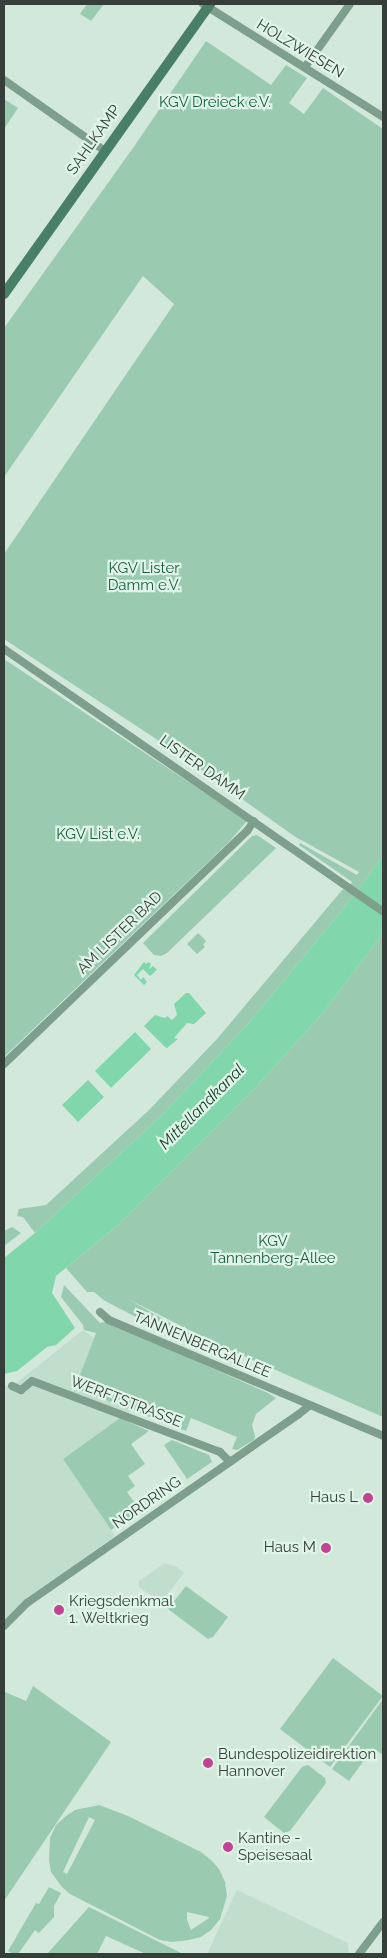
<!DOCTYPE html>
<html>
<head>
<meta charset="utf-8">
<style>
  body { margin:0 }
  #map { position:relative; width:387px; height:1958px; overflow:hidden; background:#d2e8db; font-family:Raleway,sans-serif }
  div>[style] { position:absolute }
  .built>* { inset:0; background:#c1decd }
  .green>* { inset:0; background:#9acbb0 }
  .water>* { inset:0; background:#81d7ab }
  .street>* { height:8px; margin:-4px; padding:0 4px; transform-origin:4px; border-radius:4px; background:#7d9f8c }
  .secondary>* { height:10px; margin:-5px; padding:0 5px; transform-origin:5px; border-radius:5px; background:#497f64 }
  .dots>* { width:14px; height:14px; translate:-50% -50%; box-sizing:border-box; border:2px solid #dff5e8; border-radius:50% }
  span { translate:-50% -50%; white-space:nowrap; text-align:center; line-height:1.15; -webkit-text-stroke:4.5px #dff5e8; paint-order:stroke }
  .street-label { font-size:15px; color:#353e39 }
  .park-label { font-size:15px; color:#195b3e }
  .poi-label { font-size:15px; color:#353e39 }
  .right { translate:-100% -50%; text-align:right }
  .left { translate:0 -50%; text-align:left }
  .water-label { font-size:16px; color:#113726; font-style:italic }
  .frame { position:absolute; inset:0; border:5px solid #353e39; pointer-events:none }
</style>
</head>
<body>
<div id="map">
  <div class="built">
    <div style="clip-path:polygon(83px 1330px,94px 1338px,75px 1388px,132px 1410px,63px 1459px,115px 1536px,23px 1602px,4px 1620px,4px 1385px,10px 1388px)"></div>
    <div style="clip-path:polygon(165px 1563px,177px 1567px,184px 1573px,161px 1603px,139px 1587px,139px 1581px)"></div>
    <div style="clip-path:polygon(237px 1890px,348px 1943px,349px 1953px,207px 1954px)"></div>
  </div>
  <div class="green">
    <div style="clip-path:polygon(87px 4px,104px 4px,91px 21px,80px 14px)"></div>
    <div style="clip-path:polygon(206px 41px,271px 85px,286px 65px,307px 78px,289px 103px,304px 114px,323px 88px,383px 129px,383px 856px,352px 898px,248px 1024px,161px 1116px,35px 1233px,23px 1217px,17px 1216px,19px 1209px,46px 1205px,149px 1110px,217px 1039px,343px 889px,346px 891px,349px 887px,352px 882px,299px 845px,300px 843px,357px 875px,359px 872px,294px 836px,179px 754px,4px 639px,4px 554px,174px 304px,143px 276px,4px 477px,4px 328px,133px 148px)"></div>
    <div style="clip-path:polygon(4px 99px,18px 108px,4px 129px)"></div>
    <div style="clip-path:polygon(4px 659px,247px 821px,230px 841px,4px 1057px)"></div>
    <div style="clip-path:polygon(257px 835px,276px 848px,167px 953px,161px 956px,154px 955px,143px 943px,252px 836px)"></div>
    <div style="clip-path:polygon(198px 933px,206px 941px,203px 945px,205px 947px,197px 954px,187px 944px)"></div>
    <div style="clip-path:polygon(383px 933px,383px 1417px,221px 1346px,126px 1298px,202px 1341px,206px 1353px,105px 1301px,94px 1292px,87px 1292px,66px 1268px,117px 1226px,254px 1089px,322px 1014px)"></div>
    <div style="clip-path:polygon(12px 1227px,21px 1233px,4px 1246px,4px 1231px)"></div>
    <div style="clip-path:polygon(64px 1285px,100px 1323px,107px 1321px,268px 1393px,276px 1398px,256px 1414px,252px 1425px,255px 1436px,254px 1440px,237px 1450px,232px 1449px,237px 1437px,191px 1418px,186px 1431px,75px 1388px,96px 1333px,84px 1330px,83px 1325px,61px 1297px)"></div>
    <div style="clip-path:polygon(120px 1418px,149px 1431px,131px 1444px,145px 1464px,128px 1476px,135px 1486px,127px 1492px,140px 1510px,111px 1530px,63px 1459px)"></div>
    <div style="clip-path:polygon(172px 1440px,209px 1455px,212px 1462px,187px 1479px,164px 1445px)"></div>
    <div style="clip-path:polygon(186px 1586px,228px 1617px,213px 1637px,208px 1639px,168px 1609px)"></div>
    <div style="clip-path:polygon(333px 1658px,383px 1696px,330px 1767px,280px 1729px)"></div>
    <div style="clip-path:polygon(33px 1686px,111px 1742px,4px 1901px,4px 1694px,5px 1692px,26px 1701px)"></div>
    <div style="clip-path:polygon(383px 1699px,383px 1755px,373px 1748px,349px 1781px,332px 1769px)"></div>
    <div style="clip-path:polygon(308px 1765px,325px 1778px,326px 1783px,290px 1831px,284px 1833px,264px 1817px,302px 1767px)"></div>
    <div style="clip-path:polygon(evenodd,99px 1805px,128px 1816px,201px 1852px,212px 1861px,219px 1869px,225px 1882px,227px 1896px,220px 1919px,211px 1930px,201px 1937px,189px 1940px,172px 1942px,160px 1940px,70px 1894px,62px 1887px,51px 1872px,49px 1860px,50px 1838px,56px 1825px,66px 1816px,75px 1810px,99px 1805px,89px 1817px,95px 1820px,67px 1874px,63px 1872px,89px 1817px,99px 1805px,187px 1912px,209px 1917px,209px 1918px,191px 1930px,187px 1920px,187px 1912px)"></div>
    <div style="clip-path:polygon(49px 1887px,61px 1893px,54px 1906px,54px 1917px,39px 1933px,35px 1930px,18px 1954px,13px 1954px,8px 1951px,36px 1903px,39px 1904px)"></div>
    <div style="clip-path:polygon(89px 1907px,183px 1954px,146px 1954px,106px 1936px,97px 1954px,47px 1954px)"></div>
  </div>
  <div class="water">
    <div style="clip-path:polygon(383px 856px,383px 933px,322px 1014px,254px 1089px,117px 1226px,56px 1276px,52px 1293px,75px 1328px,56px 1345px,47px 1347px,17px 1371px,4px 1374px,4px 1258px,35px 1233px,161px 1116px,248px 1024px,352px 898px)"></div>
    <div style="clip-path:polygon(144px 962px,146px 964px,149px 962px,151px 964px,149px 969px,153px 966px,157px 970px,150px 976px,143px 969px,137px 975px,141px 980px,143px 977px,147px 982px,144px 985px,134px 975px)"></div>
    <div style="clip-path:polygon(186px 993px,189px 993px,206px 1013px,194px 1024px,187px 1023px,174px 1038px,178px 1039px,167px 1048px,165px 1047px,144px 1026px,155px 1015px,165px 1018px,167px 1016px,172px 1020px,177px 1015px,174px 1004px)"></div>
    <div style="clip-path:polygon(135px 1032px,151px 1049px,111px 1088px,95px 1071px)"></div>
    <div style="clip-path:polygon(88px 1080px,104px 1097px,78px 1122px,62px 1105px)"></div>
  </div>
  <div class="street">
    <div style="left:203px;top:4px;width:213px;rotate:32.1deg"></div>
    <div style="left:305px;top:67px;width:77px;rotate:-54.5deg"></div>
    <div style="left:4px;top:80px;width:123px;rotate:35.1deg"></div>
    <div style="left:4px;top:649px;width:461px;rotate:34.7deg"></div>
    <div style="left:4px;top:1064px;width:337px;rotate:-43.8deg"></div>
    <div style="left:247px;top:831px;width:12px;rotate:-55deg"></div>
    <div style="left:100px;top:1312px;width:12px;rotate:42deg"></div>
    <div style="left:109px;top:1320px;width:298px;rotate:22.9deg"></div>
    <div style="left:12px;top:1386px;width:10px;rotate:24deg"></div>
    <div style="left:21px;top:1390px;width:14px;rotate:-39deg"></div>
    <div style="left:32px;top:1381px;width:201px;rotate:20.7deg"></div>
    <div style="left:220px;top:1452px;width:14px;rotate:45deg"></div>
    <div style="left:4px;top:1626px;width:33px;rotate:-45deg"></div>
    <div style="left:27px;top:1603px;width:331px;rotate:-34.8deg"></div>
    <div style="left:299px;top:1414px;width:13px;rotate:-39deg"></div>
    <div style="left:359px;top:1954px;width:40px;rotate:-53deg"></div>
  </div>
  <div class="secondary">
    <div style="left:4px;top:294px;width:356px;rotate:-54.6deg"></div>
  </div>
  <div class="dots">
    <div style="left:368px;top:1498px;background:#c24391"></div>
    <div style="left:326px;top:1548px;background:#c24391"></div>
    <div style="left:59px;top:1610px;background:#c24391"></div>
    <div style="left:208px;top:1763px;background:#c24391"></div>
    <div style="left:228px;top:1847px;background:#c24391"></div>
  </div>
  <div class="street-label">
    <span style="left:300px;top:49px;rotate:31deg">HOLZWIESEN</span>
    <span style="left:94px;top:140px;rotate:-55deg">SAHLKAMP</span>
    <span style="left:202px;top:768px;rotate:35deg">LISTER DAMM</span>
    <span style="left:120px;top:933px;rotate:-44deg">AM LISTER BAD</span>
    <span style="left:202px;top:1345px;rotate:23deg">TANNENBERGALLEE</span>
    <span style="left:126px;top:1402px;rotate:21deg">WERFTSTRASSE</span>
    <span style="left:147px;top:1503px;rotate:-35deg">NORDRING</span>
  </div>
  <div class="park-label">
    <span style="left:215px;top:103px">KGV Dreieck e.V.</span>
    <span style="left:144px;top:577px">KGV Lister<br>Damm e.V.</span>
    <span style="left:98px;top:835px">KGV List e.V.</span>
    <span style="left:273px;top:1250px">KGV<br>Tannenberg-Allee</span>
  </div>
  <div class="poi-label">
    <span class="right" style="left:358px;top:1498px">Haus L</span>
    <span class="right" style="left:316px;top:1548px">Haus M</span>
    <span class="left" style="left:69px;top:1610px">Kriegsdenkmal<br>1. Weltkrieg</span>
    <span class="left" style="left:218px;top:1763px">Bundespolizeidirektion<br>Hannover</span>
    <span class="left" style="left:238px;top:1847px">Kantine -<br>Speisesaal</span>
  </div>
  <div class="water-label">
    <span style="left:202px;top:1107px;rotate:-45deg">Mittellandkanal</span>
  </div>
  <div class="frame"></div>
</div>
</body>
</html>
